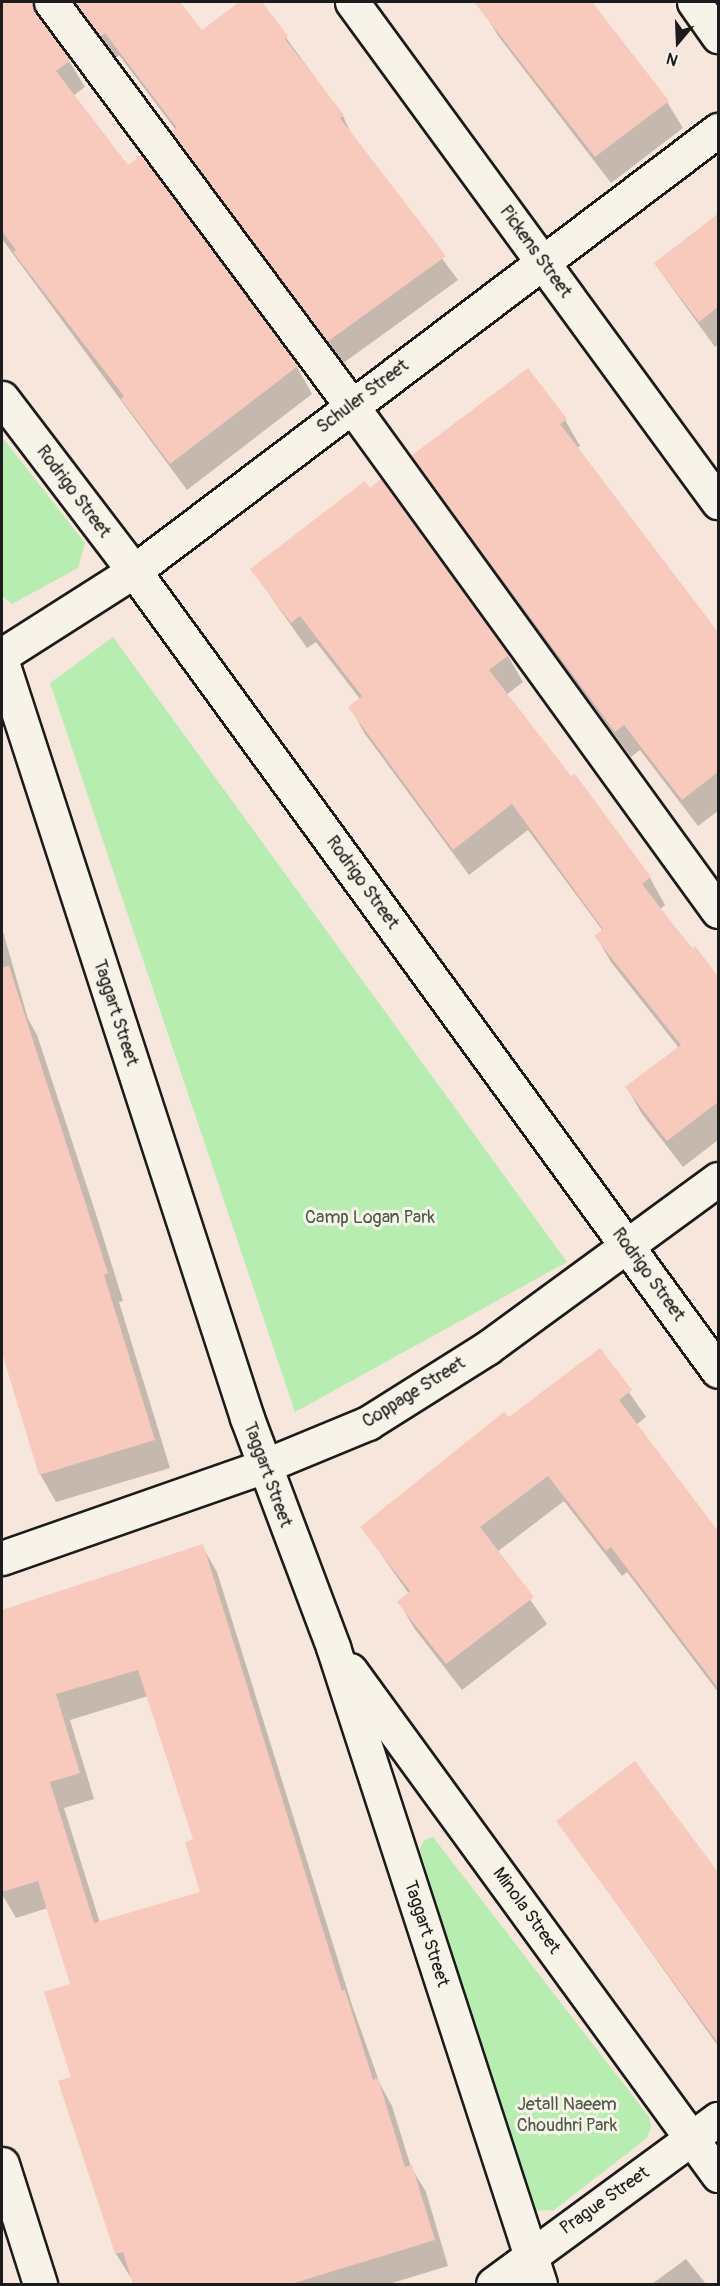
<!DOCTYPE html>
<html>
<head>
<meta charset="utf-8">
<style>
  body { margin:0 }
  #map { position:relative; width:720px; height:2286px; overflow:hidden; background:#f7e6db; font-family:Pangolin,sans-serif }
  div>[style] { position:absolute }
  .green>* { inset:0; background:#b7edb0 }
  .shadow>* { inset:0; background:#0003 }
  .building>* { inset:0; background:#f8c9bd }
  .roads { filter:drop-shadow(2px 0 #1c1c1c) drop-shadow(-2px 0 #1c1c1c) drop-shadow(0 2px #1c1c1c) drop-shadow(0 -2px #1c1c1c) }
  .minor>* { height:33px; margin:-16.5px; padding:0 16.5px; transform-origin:16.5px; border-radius:16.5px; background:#f7f3e8 }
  span { translate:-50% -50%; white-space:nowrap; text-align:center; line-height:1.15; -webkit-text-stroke:6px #f7f3e8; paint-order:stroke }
  .street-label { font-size:18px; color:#1c1c1c }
  .park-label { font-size:18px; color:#4a5b48 }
  .frame { position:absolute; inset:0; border:3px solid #1c1c1c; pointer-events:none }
  .north { position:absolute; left:648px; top:12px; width:60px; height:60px; -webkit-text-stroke:4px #f7f3e8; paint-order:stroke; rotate:199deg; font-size:16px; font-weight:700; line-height:24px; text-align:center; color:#1c1c1c }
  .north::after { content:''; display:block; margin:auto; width:21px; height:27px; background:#1c1c1c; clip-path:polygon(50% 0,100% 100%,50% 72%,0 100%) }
</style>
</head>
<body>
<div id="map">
  <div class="green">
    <div style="clip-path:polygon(2px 437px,85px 543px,78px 568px,12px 604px,2px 596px)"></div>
    <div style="clip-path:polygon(113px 637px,567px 1262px,295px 1412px,50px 683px)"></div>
    <div style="clip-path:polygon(433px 1837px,649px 2117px,651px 2127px,647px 2138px,554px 2210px,535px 2211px,523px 2196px,420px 1849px,424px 1840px)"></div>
  </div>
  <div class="shadow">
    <div style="clip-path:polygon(2px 2px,6px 2px,29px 31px,69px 61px,85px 87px,73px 96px,128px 167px,141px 157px,297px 367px,312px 394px,187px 490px,2px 239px)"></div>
    <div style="clip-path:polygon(75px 2px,178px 2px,201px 32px,241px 2px,260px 2px,343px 116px,354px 140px,458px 280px,342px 364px,186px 155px,173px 132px,176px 130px,119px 55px,115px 59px)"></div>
    <div style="clip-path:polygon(495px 2px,590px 2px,667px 102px,683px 128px,611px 183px,499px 37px,483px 11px)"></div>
    <div style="clip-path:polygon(718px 214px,718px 344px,715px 347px,655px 264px)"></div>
    <div style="clip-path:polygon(565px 420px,580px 446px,576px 449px,718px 637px,718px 811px,698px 826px,640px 750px,631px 757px,429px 483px,413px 457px)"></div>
    <div style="clip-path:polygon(252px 570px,508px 656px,523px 682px,506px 695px,571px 779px,575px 776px,650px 878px,665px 905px,660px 909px,718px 980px,718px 1140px,683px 1167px,642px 1114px,627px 1088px,679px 1048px,611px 962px,596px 936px,603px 931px,528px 830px,469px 875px,365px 734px,350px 707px,360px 699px,316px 642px,307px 648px)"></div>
    <div style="clip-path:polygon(2px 928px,28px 1019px,37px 1035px,95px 1211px,123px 1301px,119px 1302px,170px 1468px,56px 1502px,40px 1474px,2px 1348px)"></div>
    <div style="clip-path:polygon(600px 1350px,646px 1417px,636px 1425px,718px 1534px,718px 1692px,627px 1572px,622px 1576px,564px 1501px,497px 1552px,547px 1624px,462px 1690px,414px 1628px,399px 1602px,409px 1594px,362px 1527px)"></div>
    <div style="clip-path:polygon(evenodd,202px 1546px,217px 1572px,352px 2005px,380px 2084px,392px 2106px,411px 2167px,426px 2192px,448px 2266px,389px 2284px,135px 2284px,116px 2254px,72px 2078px,72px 1985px,48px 1908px,16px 1918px,2px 1894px,2px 1611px,202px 1546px,148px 1696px,195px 1840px,202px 1893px,100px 1923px,64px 1808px,94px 1799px,70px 1720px,148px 1696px)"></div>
    <div style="clip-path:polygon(634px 1763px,718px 1873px,718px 2046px,558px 1821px)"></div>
    <div style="clip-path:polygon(686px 2259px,706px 2284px,652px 2284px)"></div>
  </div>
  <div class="building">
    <div style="clip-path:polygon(2px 2px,33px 2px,36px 13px,71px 60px,56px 71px,128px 165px,141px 155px,298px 366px,170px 464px,121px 399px,124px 396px,13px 252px,16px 250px,2px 231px)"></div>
    <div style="clip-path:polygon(74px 2px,180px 2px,202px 30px,239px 2px,262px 2px,288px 36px,285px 39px,344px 115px,340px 118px,446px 256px,327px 342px,171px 132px,177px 128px,105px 33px,100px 37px)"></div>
    <div style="clip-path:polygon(474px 2px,592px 2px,669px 101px,595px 157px)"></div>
    <div style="clip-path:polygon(718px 214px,718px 307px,699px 322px,654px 263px)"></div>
    <div style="clip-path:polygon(528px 368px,567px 419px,560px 424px,718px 632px,718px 772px,682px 800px,624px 725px,615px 732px,411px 456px)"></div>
    <div style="clip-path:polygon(381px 479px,509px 655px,489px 670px,571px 776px,575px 774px,651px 877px,642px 884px,692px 949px,695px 946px,718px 976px,718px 1102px,667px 1141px,625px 1087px,681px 1045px,594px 936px,603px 929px,512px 804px,453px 850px,348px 707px,362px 696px,300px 616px,291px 623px,250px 569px,365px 481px,370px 488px)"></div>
    <div style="clip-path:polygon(9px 966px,108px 1273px,104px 1275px,155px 1440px,39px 1475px,2px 1353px,2px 967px)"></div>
    <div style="clip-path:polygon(600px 1348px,632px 1390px,619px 1400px,718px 1531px,718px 1688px,611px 1547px,606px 1551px,548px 1476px,480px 1527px,534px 1597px,446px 1664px,397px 1602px,410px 1591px,360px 1527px,504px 1412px,509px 1417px)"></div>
    <div style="clip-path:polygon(evenodd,203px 1544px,342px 1991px,345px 1990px,373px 2080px,378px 2078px,405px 2167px,412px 2165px,435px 2240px,291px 2284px,133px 2284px,123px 2252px,115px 2254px,58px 2081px,71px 2077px,44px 1992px,70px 1984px,38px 1881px,2px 1892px,2px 1610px,203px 1544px,138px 1670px,193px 1839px,185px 1842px,200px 1892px,94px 1923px,50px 1782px,80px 1773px,56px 1694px,138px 1670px)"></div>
    <div style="clip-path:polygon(635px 1761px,718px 1872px,718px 2043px,556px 1821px)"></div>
  </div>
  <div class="roads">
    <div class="minor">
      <div style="left:51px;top:2px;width:502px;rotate:53.34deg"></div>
      <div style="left:351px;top:405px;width:625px;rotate:54.05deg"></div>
      <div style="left:352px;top:2px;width:620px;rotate:53.8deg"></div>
      <div style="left:694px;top:2px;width:42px;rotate:54.8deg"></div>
      <div style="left:2px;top:398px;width:218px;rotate:52.7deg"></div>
      <div style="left:134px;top:571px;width:990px;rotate:53.87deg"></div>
      <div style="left:2px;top:655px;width:156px;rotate:-32.5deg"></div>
      <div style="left:134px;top:571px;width:732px;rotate:-37.06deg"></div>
      <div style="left:2px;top:662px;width:795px;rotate:72.04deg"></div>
      <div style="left:247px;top:1418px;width:245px;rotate:69.4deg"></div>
      <div style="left:333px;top:1647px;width:670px;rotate:72deg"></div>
      <div style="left:2px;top:1558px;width:278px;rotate:-19.3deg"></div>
      <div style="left:264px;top:1466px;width:113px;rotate:-22.5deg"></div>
      <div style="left:368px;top:1423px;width:141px;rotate:-32.2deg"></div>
      <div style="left:487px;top:1348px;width:286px;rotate:-36.2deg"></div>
      <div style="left:350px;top:1670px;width:625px;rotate:53.92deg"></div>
      <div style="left:2px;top:2164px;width:126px;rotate:72.4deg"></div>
      <div style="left:493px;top:2284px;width:279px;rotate:-36.3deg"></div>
    </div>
  </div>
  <div class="street-label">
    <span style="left:535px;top:252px;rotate:54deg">Pickens Street</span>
    <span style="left:363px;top:397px;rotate:-37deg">Schuler Street</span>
    <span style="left:73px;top:492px;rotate:53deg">Rodrigo Street</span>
    <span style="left:362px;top:883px;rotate:54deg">Rodrigo Street</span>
    <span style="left:115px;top:1013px;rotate:72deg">Taggart Street</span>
    <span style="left:648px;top:1275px;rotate:54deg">Rodrigo Street</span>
    <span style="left:414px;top:1393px;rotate:-32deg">Coppage Street</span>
    <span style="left:267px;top:1475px;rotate:70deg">Taggart Street</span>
    <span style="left:526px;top:1911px;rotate:54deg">Minola Street</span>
    <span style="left:426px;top:1934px;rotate:72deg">Taggart Street</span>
    <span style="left:605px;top:2201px;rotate:-35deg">Prague Street</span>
  </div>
  <div class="park-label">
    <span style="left:370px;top:1218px">Camp Logan Park</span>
    <span style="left:567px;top:2116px">Jetall Naeem<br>Choudhri Park</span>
  </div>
  <div class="frame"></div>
  <div class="north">N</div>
</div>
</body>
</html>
